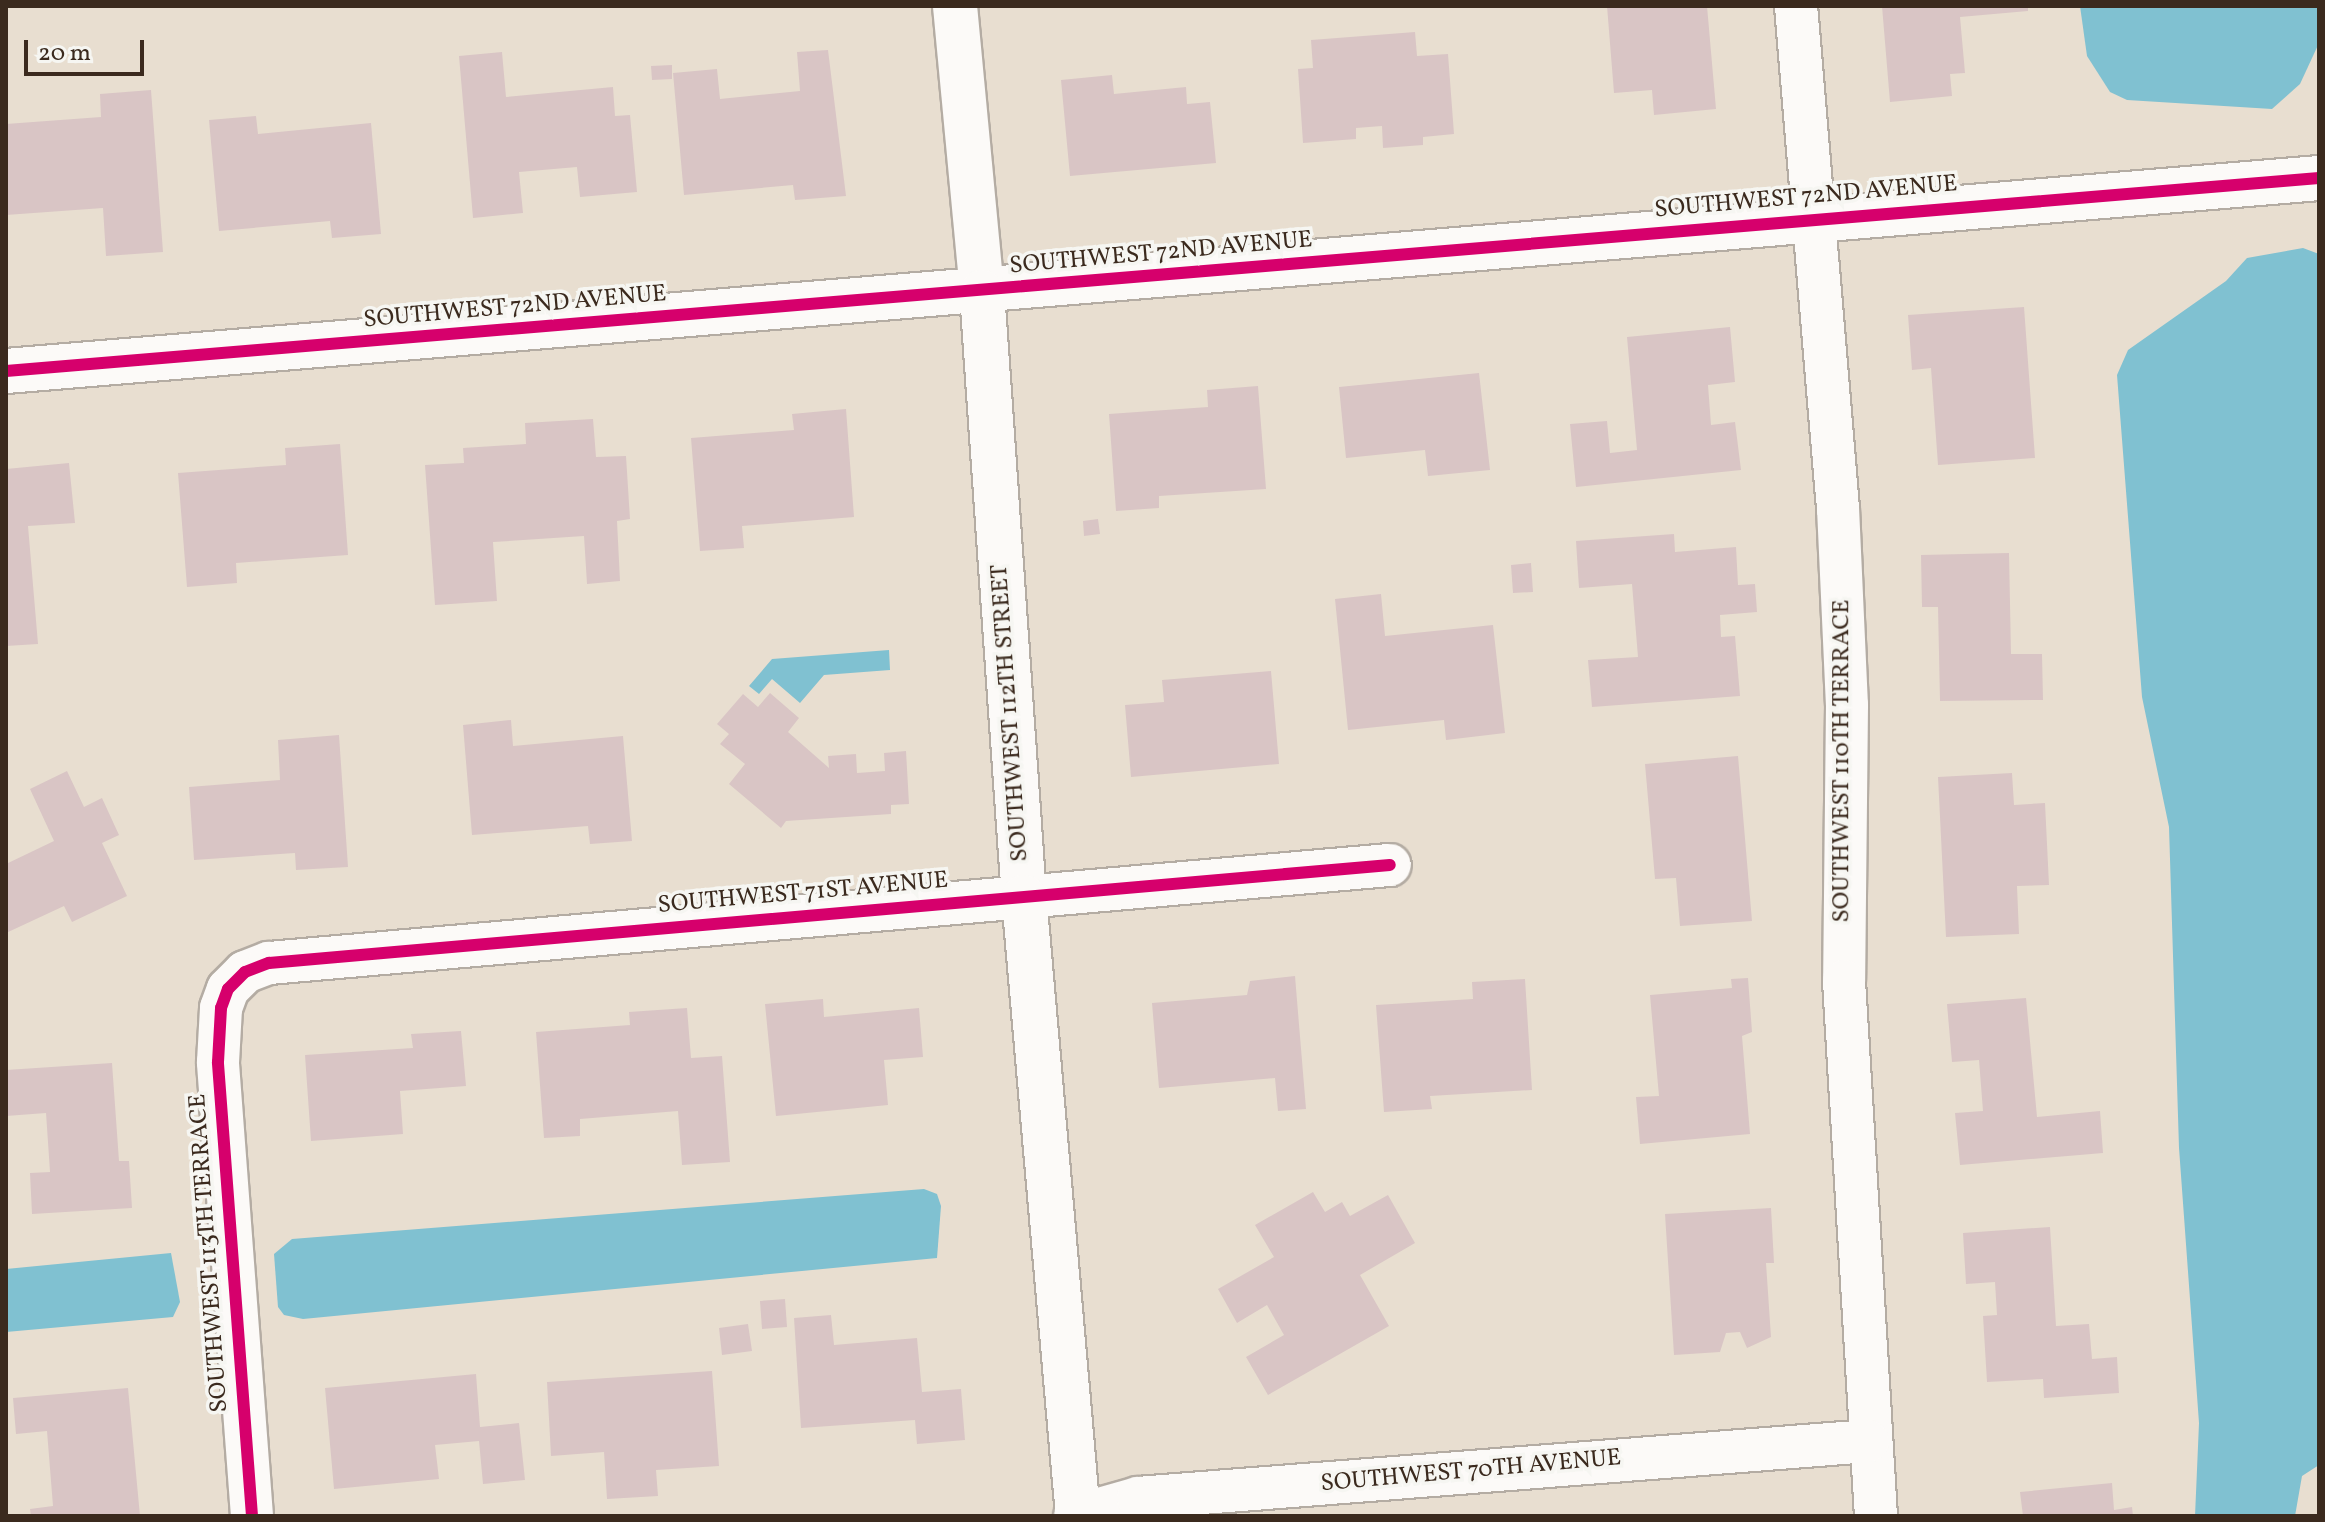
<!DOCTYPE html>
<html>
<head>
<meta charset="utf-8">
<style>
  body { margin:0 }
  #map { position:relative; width:2325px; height:1522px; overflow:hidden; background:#e8ded0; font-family:Vollkorn,serif }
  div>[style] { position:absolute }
  .water>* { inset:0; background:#80c1d1 }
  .building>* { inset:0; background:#d9c5c5 }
  .roads { filter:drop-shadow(2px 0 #b4aca3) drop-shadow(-2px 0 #b4aca3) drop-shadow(0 2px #b4aca3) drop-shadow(0 -2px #b4aca3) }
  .minor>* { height:42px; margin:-21px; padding:0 21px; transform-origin:21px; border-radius:21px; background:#fcfaf8 }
  .tertiary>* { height:44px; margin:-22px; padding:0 22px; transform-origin:22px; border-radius:22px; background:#fcfaf8 }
  .secondary>* { height:44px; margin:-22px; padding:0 22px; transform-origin:22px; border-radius:22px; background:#fcfaf8 }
  .cycleway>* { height:12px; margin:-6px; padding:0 6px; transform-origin:6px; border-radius:6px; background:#d6006c }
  span { translate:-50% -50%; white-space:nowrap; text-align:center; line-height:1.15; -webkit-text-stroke:7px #f6f6f2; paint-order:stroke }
  .street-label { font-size:24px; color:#3b2a1e }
  .frame { position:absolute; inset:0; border:8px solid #3b2a1e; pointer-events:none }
  .scale { position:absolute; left:24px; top:40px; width:120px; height:36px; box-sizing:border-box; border:4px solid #3b2a1e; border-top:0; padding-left:10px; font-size:24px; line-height:28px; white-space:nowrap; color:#3b2a1e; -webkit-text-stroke:6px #f6f6f2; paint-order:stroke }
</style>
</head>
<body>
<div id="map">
  <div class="water">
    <div style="clip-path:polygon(2080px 6px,2319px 6px,2319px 43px,2300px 84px,2272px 109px,2127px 100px,2110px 92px,2087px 56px)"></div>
    <div style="clip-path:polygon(2303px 248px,2319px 254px,2319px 1465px,2302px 1476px,2295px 1516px,2195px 1516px,2199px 1423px,2179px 1148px,2169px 827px,2142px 697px,2117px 375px,2128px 350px,2226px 281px,2247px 258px)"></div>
    <div style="clip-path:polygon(889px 650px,890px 670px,824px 675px,800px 703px,772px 679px,759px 694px,749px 686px,772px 659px)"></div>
    <div style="clip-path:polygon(924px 1189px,937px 1194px,941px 1206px,937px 1258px,303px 1319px,284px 1315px,278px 1307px,274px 1254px,292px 1239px)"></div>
    <div style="clip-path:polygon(171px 1253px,180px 1302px,173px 1317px,6px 1332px,6px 1269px)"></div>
  </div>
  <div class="building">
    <div style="clip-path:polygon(1607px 6px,1707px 6px,1716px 109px,1654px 115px,1652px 90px,1614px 93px)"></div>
    <div style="clip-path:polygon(1882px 6px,2028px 6px,2028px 11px,1960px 17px,1965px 73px,1950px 74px,1952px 96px,1890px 102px)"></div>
    <div style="clip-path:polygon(1415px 32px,1417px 56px,1448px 54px,1454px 134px,1423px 137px,1423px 145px,1383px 148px,1382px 126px,1356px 128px,1356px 139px,1303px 143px,1298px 69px,1313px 68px,1311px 40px)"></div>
    <div style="clip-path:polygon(828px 50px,846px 196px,795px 200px,793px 185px,684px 195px,673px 73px,717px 69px,720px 99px,800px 91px,797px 52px)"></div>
    <div style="clip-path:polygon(502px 52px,506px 97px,613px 87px,615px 116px,630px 115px,637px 192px,580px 197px,577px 167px,519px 172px,523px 213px,473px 218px,459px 56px)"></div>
    <div style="clip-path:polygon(672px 65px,672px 79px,652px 80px,651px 66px)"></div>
    <div style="clip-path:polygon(1112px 75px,1114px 94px,1186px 87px,1187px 104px,1210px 102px,1216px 163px,1070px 176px,1061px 80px)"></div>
    <div style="clip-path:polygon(151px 90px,163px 252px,106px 256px,103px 208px,6px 215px,6px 124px,101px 117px,100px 94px)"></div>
    <div style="clip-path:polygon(256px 116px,258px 134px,371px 123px,381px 234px,332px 238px,330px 221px,219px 231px,209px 120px)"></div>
    <div style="clip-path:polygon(2024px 307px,2035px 458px,1938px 465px,1931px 368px,1912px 370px,1908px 315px)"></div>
    <div style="clip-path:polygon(1730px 327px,1735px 382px,1708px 385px,1711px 425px,1735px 422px,1741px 470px,1576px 487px,1570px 424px,1607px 421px,1610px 453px,1637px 450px,1627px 337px)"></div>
    <div style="clip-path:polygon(1479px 373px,1490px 470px,1428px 476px,1425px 450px,1346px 458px,1339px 387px)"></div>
    <div style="clip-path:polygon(1258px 386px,1266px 489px,1159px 496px,1159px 508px,1116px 511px,1109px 414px,1208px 407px,1207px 390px)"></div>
    <div style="clip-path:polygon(846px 409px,854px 517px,742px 526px,744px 548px,700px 551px,691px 438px,794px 430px,792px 414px)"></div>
    <div style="clip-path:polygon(593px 419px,596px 457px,626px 456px,630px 519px,617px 521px,620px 581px,587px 584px,584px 536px,493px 542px,497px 601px,435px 605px,425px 465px,464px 463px,463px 448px,526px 444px,525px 423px)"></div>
    <div style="clip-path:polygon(340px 444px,348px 555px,236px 563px,237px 583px,187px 587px,178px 473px,286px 465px,285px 448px)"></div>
    <div style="clip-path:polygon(69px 463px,75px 523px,28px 526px,38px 644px,6px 646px,6px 469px)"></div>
    <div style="clip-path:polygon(1098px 519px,1100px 534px,1084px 536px,1083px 521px)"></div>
    <div style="clip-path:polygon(1674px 534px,1675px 552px,1736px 547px,1738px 585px,1755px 584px,1757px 612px,1720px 615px,1721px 637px,1735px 636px,1740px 696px,1592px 707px,1588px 660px,1638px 657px,1632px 584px,1579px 588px,1576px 541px)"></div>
    <div style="clip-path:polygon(2009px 553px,2011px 654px,2042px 654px,2043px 700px,1940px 701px,1938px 607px,1922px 607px,1921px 555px)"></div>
    <div style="clip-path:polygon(1531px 563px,1533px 592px,1513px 593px,1511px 565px)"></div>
    <div style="clip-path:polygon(1381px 594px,1385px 636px,1493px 625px,1505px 733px,1446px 740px,1444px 720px,1348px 730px,1335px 599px)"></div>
    <div style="clip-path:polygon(1271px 671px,1279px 764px,1131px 777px,1125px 705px,1164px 702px,1162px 680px)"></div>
    <div style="clip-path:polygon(770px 693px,799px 718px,788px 732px,829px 768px,828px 756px,856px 754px,857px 773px,885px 771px,884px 753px,906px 751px,909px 804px,891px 805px,891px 814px,786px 821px,781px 828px,729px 784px,745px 764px,720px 744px,729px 734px,717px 724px,743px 694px,758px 707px)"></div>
    <div style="clip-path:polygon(511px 720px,513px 746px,623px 736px,632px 841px,590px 844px,588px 826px,472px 835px,463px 725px)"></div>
    <div style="clip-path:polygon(339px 735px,348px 867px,296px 870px,295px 853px,194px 860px,189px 787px,280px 780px,278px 740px)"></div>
    <div style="clip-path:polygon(1738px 756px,1752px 921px,1680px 926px,1676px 878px,1655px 879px,1645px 764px)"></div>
    <div style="clip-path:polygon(67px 771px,84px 807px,102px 798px,119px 835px,102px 843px,127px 896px,72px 922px,64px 906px,6px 933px,6px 864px,54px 841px,30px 789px)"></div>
    <div style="clip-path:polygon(2012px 773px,2014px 805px,2045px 803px,2049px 885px,2017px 886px,2019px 934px,1946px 937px,1938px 777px)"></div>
    <div style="clip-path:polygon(1295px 976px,1306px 1109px,1278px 1111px,1275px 1078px,1159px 1088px,1152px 1003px,1247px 995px,1250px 981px)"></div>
    <div style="clip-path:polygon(1748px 978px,1752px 1032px,1742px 1036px,1750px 1134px,1640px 1144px,1636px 1097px,1659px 1096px,1650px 995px,1732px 988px,1731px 979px)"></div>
    <div style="clip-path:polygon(1525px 979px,1532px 1090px,1430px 1096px,1432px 1109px,1384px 1112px,1376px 1005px,1473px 999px,1472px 982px)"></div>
    <div style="clip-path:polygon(2026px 998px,2037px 1117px,2100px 1111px,2103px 1153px,1960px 1165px,1955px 1113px,1983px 1111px,1979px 1060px,1952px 1062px,1947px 1004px)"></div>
    <div style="clip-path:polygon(823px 999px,824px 1017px,919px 1008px,923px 1057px,884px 1060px,888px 1105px,776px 1116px,765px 1004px)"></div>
    <div style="clip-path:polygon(687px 1008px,691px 1058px,722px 1056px,730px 1162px,682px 1165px,678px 1111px,580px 1119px,580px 1136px,544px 1138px,536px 1032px,630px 1025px,629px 1012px)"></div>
    <div style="clip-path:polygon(461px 1031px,466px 1086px,400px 1091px,403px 1134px,311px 1141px,305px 1055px,413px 1048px,411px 1034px)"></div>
    <div style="clip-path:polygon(112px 1063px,119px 1161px,129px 1161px,132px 1208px,32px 1214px,30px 1173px,50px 1172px,46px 1113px,6px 1116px,6px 1070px)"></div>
    <div style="clip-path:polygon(1313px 1192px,1325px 1212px,1342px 1202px,1350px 1216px,1388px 1195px,1415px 1243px,1360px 1275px,1389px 1326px,1268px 1395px,1246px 1357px,1284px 1335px,1267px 1305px,1237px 1323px,1218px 1289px,1274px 1257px,1255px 1225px)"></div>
    <div style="clip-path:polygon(1771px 1208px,1774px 1263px,1766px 1263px,1771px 1337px,1747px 1348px,1740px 1332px,1726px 1333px,1720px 1352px,1674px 1355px,1665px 1214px)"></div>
    <div style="clip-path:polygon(2050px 1227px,2056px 1326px,2089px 1324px,2092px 1359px,2117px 1357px,2119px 1393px,2044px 1398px,2043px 1379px,1987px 1382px,1983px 1316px,1997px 1315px,1995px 1282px,1966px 1284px,1963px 1233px)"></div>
    <div style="clip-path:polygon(785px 1299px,787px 1327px,762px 1329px,760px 1301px)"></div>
    <div style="clip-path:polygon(831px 1315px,834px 1345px,917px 1338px,922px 1392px,961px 1389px,965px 1440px,917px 1444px,915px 1420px,801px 1428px,794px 1318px)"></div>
    <div style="clip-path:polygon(748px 1324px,752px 1351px,722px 1355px,719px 1328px)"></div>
    <div style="clip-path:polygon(712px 1371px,719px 1466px,656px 1470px,658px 1496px,607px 1499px,604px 1452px,551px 1456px,547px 1382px)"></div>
    <div style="clip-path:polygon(476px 1374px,480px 1427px,519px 1423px,525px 1480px,483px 1484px,479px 1441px,435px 1445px,439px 1479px,334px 1489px,325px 1388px)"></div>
    <div style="clip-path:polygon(128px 1388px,140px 1516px,31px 1516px,30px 1509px,53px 1506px,47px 1431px,16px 1434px,13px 1398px)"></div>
    <div style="clip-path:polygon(2112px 1483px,2114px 1510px,2132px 1507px,2133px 1516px,2023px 1516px,2020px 1492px)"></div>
  </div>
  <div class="roads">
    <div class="minor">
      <div style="left:1796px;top:6px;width:504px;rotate:85.22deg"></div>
      <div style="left:1838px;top:508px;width:197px;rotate:87.4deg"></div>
      <div style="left:1847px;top:705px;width:276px;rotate:90.6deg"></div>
      <div style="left:1844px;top:981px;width:536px;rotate:86.58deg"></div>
      <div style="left:252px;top:1516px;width:455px;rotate:-94.3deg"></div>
      <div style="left:218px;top:1062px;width:54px;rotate:-86.8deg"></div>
      <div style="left:221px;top:1008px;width:20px;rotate:-70deg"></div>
      <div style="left:228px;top:989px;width:24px;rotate:-45deg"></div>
      <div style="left:245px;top:972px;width:26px;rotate:-21deg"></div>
      <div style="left:269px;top:963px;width:1125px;rotate:-5deg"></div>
      <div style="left:1075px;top:1516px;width:66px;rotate:-15.9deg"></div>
      <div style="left:1138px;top:1498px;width:732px;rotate:-4.46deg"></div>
    </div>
    <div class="tertiary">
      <div style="left:6px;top:371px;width:2321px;rotate:-4.77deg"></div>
    </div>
    <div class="secondary">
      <div style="left:955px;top:6px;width:287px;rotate:84.6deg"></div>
      <div style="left:982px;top:292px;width:606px;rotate:86.03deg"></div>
      <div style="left:1024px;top:897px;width:621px;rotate:85.01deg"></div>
    </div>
  </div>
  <div class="cycleway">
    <div style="left:6px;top:371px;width:2321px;rotate:-4.77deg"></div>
    <div style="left:252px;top:1516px;width:455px;rotate:-94.3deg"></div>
    <div style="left:218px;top:1062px;width:54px;rotate:-86.8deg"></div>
    <div style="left:221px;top:1008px;width:20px;rotate:-70deg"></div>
    <div style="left:228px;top:989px;width:24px;rotate:-45deg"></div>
    <div style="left:245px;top:972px;width:26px;rotate:-21deg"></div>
    <div style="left:269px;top:963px;width:1125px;rotate:-5deg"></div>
  </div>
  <div class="street-label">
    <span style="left:1806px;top:198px;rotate:-5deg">SOUTHWEST 72ND AVENUE</span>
    <span style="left:1161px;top:254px;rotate:-5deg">SOUTHWEST 72ND AVENUE</span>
    <span style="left:515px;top:308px;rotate:-5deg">SOUTHWEST 72ND AVENUE</span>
    <span style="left:1011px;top:713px;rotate:-94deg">SOUTHWEST 112TH STREET</span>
    <span style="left:1843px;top:761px;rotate:-90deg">SOUTHWEST 110TH TERRACE</span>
    <span style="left:803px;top:894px;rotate:-5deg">SOUTHWEST 71ST AVENUE</span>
    <span style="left:210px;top:1253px;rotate:-94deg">SOUTHWEST 113TH TERRACE</span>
    <span style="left:1471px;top:1472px;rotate:-5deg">SOUTHWEST 70TH AVENUE</span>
  </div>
  <div class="frame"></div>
  <div class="scale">20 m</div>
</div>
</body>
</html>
